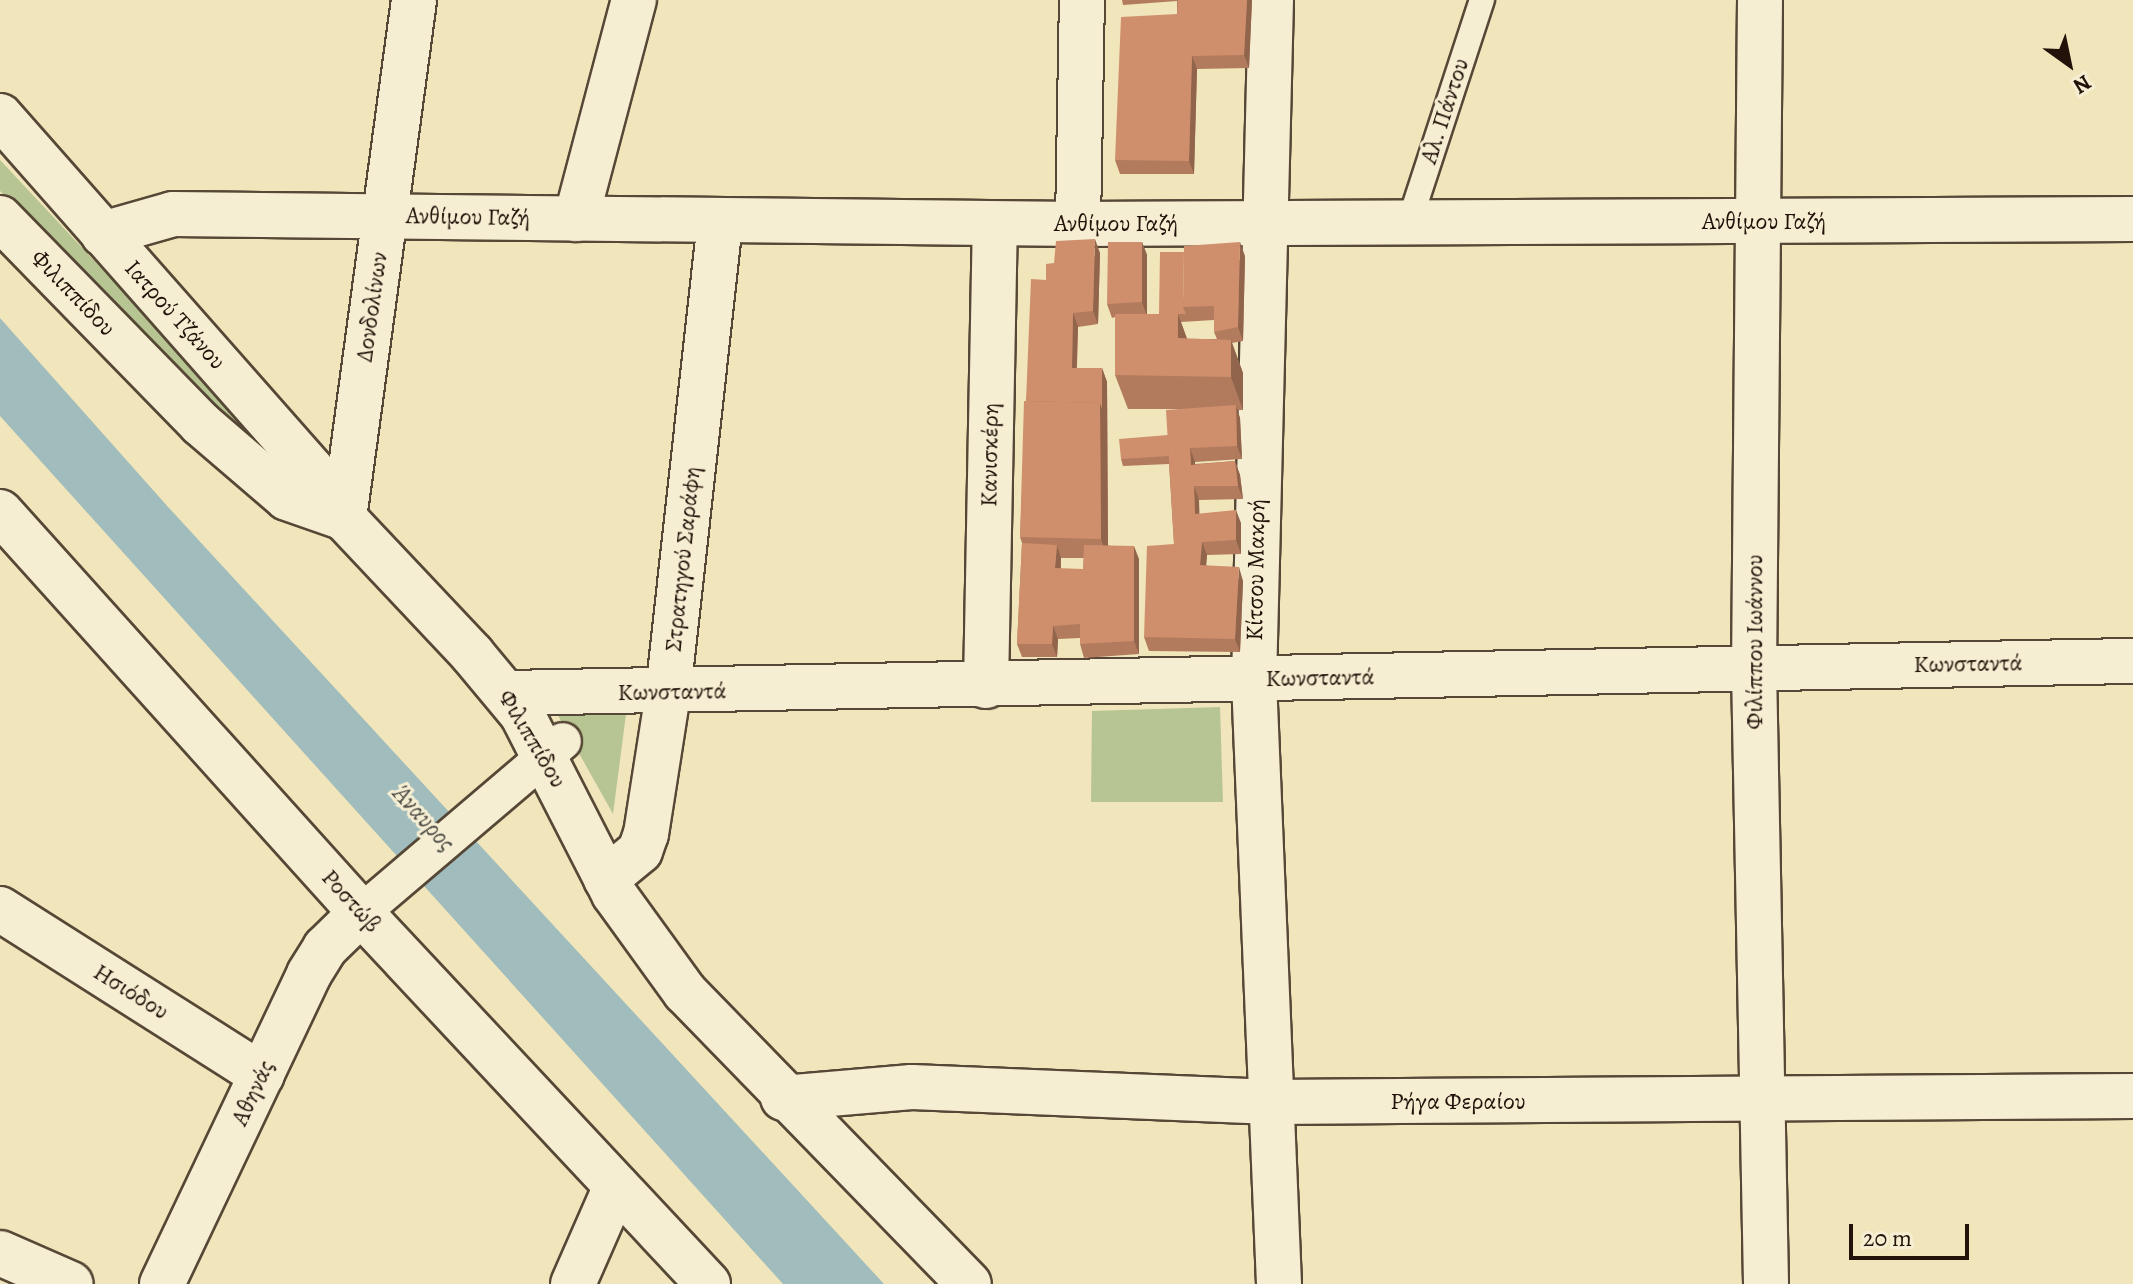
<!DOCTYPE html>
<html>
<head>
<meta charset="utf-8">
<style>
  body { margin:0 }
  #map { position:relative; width:2133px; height:1284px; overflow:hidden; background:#f1e5bb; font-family:Alegreya,serif }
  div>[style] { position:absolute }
  .green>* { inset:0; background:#b7c592 }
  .water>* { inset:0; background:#a0bcbc }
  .roads { filter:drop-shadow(2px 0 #564736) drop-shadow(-2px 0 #564736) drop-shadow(0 2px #564736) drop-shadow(0 -2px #564736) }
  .service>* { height:24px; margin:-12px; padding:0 12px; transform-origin:12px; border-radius:12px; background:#f6eed3 }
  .pedestrian>* { height:36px; margin:-18px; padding:0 18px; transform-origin:18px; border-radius:18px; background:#f6eed3 }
  .minor>* { height:44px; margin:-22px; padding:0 22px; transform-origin:22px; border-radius:22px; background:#f6eed3 }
  .tertiary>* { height:44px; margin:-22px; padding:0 22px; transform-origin:22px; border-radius:22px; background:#f6eed3 }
  .wall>* { inset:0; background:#b27b5e }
  .shaded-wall>* { inset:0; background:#91644c }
  .building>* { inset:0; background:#cf8f6d }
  span { translate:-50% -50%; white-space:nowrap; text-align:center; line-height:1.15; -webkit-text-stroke:6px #f6eed3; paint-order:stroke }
  .street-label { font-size:24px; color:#221209 }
  .water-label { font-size:26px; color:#4e4e48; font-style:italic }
  .north { position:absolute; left:2029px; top:24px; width:80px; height:80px; -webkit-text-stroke:6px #f6eed3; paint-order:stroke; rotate:147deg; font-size:22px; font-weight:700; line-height:32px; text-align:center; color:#221209 }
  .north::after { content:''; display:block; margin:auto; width:28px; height:36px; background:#221209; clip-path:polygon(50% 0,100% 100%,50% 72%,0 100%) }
  .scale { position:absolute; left:1849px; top:1224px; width:120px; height:36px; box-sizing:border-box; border:4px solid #221209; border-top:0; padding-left:10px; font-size:24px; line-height:28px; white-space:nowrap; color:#221209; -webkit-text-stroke:6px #f6eed3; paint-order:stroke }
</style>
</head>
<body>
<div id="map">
  <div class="green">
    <div style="clip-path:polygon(0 160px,293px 473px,289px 475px,198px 394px,0 191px)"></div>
    <div style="clip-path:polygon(1220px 707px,1223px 802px,1091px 802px,1092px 711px)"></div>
    <div style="clip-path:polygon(622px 711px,626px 714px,613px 814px,556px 712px)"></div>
  </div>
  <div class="water">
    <div style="clip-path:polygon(0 318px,169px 508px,884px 1284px,783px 1284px,0 416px)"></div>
  </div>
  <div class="roads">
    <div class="service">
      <div style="left:1409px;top:223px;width:235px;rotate:-71.9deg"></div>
    </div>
    <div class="pedestrian">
      <div style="left:361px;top:913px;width:265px;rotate:-40.4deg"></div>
    </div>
    <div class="minor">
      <div style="left:1271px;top:0;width:680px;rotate:91.43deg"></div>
      <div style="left:1254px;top:680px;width:605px;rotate:87.63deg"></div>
      <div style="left:1760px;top:0;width:669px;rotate:90.51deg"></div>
      <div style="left:1754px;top:669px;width:615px;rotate:88.88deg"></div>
      <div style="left:0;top:116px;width:472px;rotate:48.6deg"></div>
      <div style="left:312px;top:470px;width:58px;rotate:56.3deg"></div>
      <div style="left:0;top:218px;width:288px;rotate:45.7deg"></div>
      <div style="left:201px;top:424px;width:113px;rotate:40.7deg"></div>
      <div style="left:287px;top:498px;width:60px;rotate:19.3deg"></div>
      <div style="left:344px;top:518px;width:187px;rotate:46.7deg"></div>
      <div style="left:472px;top:654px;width:78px;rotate:50.2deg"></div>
      <div style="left:522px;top:714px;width:202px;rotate:62.9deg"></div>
      <div style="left:614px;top:894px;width:121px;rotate:54.1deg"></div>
      <div style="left:685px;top:992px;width:407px;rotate:45.8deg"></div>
      <div style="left:576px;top:219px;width:227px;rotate:-75.2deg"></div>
      <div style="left:1078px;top:224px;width:224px;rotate:-89deg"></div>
      <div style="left:0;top:512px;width:540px;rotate:48deg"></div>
      <div style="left:361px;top:913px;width:508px;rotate:46.91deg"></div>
      <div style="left:344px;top:518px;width:523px;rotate:-82.3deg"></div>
      <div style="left:986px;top:686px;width:462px;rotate:-88.9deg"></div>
      <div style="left:606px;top:879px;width:44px;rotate:-39.5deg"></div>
      <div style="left:640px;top:851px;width:18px;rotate:-71deg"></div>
      <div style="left:646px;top:834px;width:143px;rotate:-81.1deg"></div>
      <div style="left:668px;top:693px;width:475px;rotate:-83.7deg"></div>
      <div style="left:0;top:909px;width:310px;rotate:32.4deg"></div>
      <div style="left:783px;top:1098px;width:129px;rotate:-4.9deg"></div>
      <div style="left:912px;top:1087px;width:360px;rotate:2.4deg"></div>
      <div style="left:1272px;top:1102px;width:861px;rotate:-0.4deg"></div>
      <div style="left:0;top:1253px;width:77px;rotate:23.6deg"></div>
      <div style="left:162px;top:1284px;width:343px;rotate:-64.6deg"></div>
      <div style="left:309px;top:974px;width:31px;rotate:-58deg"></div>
      <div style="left:325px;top:948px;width:50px;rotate:-44.2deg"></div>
      <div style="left:573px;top:1284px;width:107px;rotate:-66.3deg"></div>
    </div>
    <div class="tertiary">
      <div style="left:103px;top:234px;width:73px;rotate:-15.9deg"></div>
      <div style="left:173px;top:214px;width:905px;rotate:0.63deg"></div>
      <div style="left:1078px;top:224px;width:1055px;rotate:-0.27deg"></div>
      <div style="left:507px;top:693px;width:1626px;rotate:-1.13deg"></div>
    </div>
  </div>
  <div class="wall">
    <div style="clip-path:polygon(1122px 0,1252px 0,1249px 68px,1197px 69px,1194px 174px,1120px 174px,1115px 160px,1177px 14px,1177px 1px,1123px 5px)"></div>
    <div style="clip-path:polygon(evenodd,1142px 242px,1147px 255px,1147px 314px,1159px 314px,1245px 256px,1243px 341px,1232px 343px,1243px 373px,1243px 410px,1237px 410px,1240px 418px,1242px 459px,1195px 462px,1195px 464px,1235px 461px,1240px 475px,1243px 499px,1199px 500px,1199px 514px,1241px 523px,1241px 554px,1207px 555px,1206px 565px,1243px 581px,1240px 652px,1149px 651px,1144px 637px,1174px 544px,1169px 464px,1123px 466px,1121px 459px,1168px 435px,1178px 409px,1128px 409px,1115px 375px,1115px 317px,1112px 318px,1107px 304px,1142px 242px,1214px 320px,1214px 332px,1217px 339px,1187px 339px,1181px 322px,1214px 320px)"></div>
    <div style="clip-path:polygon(evenodd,1100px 253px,1098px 324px,1078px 327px,1077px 368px,1102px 368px,1107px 382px,1108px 545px,1139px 559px,1139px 654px,1084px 658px,1080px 644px,1080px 638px,1058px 639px,1057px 657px,1022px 657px,1017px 644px,1022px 543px,1020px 537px,1026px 401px,1046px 280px,1100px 253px,1061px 558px,1084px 558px,1083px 569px,1061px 569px,1061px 558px)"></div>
  </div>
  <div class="shaded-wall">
    <div style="clip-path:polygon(1247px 0,1252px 0,1249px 68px,1244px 55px)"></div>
    <div style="clip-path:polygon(1192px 56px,1197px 69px,1194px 174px,1189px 161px)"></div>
    <div style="clip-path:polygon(1095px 239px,1100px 253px,1098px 324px,1093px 311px)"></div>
    <div style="clip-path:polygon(1142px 242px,1147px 255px,1147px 316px,1142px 302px)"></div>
    <div style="clip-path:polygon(1240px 242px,1245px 256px,1243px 341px,1238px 327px)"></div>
    <div style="clip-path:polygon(1073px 313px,1078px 327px,1076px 381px,1072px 368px)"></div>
    <div style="clip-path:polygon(1178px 314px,1190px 347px,1178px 338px)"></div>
    <div style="clip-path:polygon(1231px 340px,1243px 373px,1243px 410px,1231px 377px)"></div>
    <div style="clip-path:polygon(1102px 368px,1107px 382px,1108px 559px,1101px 539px,1100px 403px)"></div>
    <div style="clip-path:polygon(1236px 405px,1240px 418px,1242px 459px,1237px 446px)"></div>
    <div style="clip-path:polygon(1190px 448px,1195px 462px,1196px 478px,1191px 465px)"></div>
    <div style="clip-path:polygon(1235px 461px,1240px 475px,1243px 499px,1238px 486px)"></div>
    <div style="clip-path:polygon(1194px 486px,1199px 500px,1200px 528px,1195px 514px)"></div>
    <div style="clip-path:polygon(1236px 510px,1241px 523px,1241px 554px,1236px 540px)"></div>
    <div style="clip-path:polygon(1202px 542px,1207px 555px,1205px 579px,1200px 565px)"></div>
    <div style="clip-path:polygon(1057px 545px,1061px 558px,1060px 582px,1055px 568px)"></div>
    <div style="clip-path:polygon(1134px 546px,1139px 559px,1139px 654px,1134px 641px)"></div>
    <div style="clip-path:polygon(1239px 567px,1243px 581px,1240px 652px,1235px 639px)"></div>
    <div style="clip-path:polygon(1053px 626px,1058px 639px,1057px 657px,1052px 644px)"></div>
  </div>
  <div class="building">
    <div style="clip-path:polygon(1178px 0,1247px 0,1244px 55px,1192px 56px,1189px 161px,1115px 160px,1121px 17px,1177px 14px)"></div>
    <div style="clip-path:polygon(1095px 239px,1093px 311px,1073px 313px,1072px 368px,1102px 368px,1102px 409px,1100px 403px,1026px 401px,1031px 279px,1046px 280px,1046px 264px,1054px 263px,1056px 241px)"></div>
    <div style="clip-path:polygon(1108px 242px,1142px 242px,1142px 302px,1107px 304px)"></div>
    <div style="clip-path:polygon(1240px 242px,1238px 327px,1214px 332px,1214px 306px,1183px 307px,1184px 246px)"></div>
    <div style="clip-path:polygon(1160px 252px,1184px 252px,1183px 307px,1186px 314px,1159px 314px)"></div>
    <div style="clip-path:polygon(1115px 314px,1178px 314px,1178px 338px,1231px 340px,1231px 377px,1115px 375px)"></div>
    <div style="clip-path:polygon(1024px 401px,1100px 403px,1101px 539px,1020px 537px)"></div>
    <div style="clip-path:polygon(1236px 405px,1237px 446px,1190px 448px,1191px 465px,1235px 461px,1238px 486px,1194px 486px,1195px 514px,1236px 510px,1236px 540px,1202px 542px,1200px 565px,1239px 567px,1235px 639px,1144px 637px,1147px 546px,1174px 544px,1166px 410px)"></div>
    <div style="clip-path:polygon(1168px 435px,1169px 456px,1121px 459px,1119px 439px)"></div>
    <div style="clip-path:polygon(1022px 543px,1057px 545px,1055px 568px,1083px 569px,1084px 545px,1134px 546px,1134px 641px,1080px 644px,1080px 624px,1053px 626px,1052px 644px,1017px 644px)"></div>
  </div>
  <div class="street-label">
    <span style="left:1445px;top:111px;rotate:-72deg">Αλ. Πάντου</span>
    <span style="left:468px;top:217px;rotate:1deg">Ανθίμου Γαζή</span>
    <span style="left:1764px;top:222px">Ανθίμου Γαζή</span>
    <span style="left:1116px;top:224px">Ανθίμου Γαζή</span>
    <span style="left:73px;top:293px;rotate:46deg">Φιλιππίδου</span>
    <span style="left:372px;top:307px;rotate:-82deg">Δονδολίνων</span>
    <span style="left:175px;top:315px;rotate:48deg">Ιατρού Τζάνου</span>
    <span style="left:990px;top:455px;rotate:-89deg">Κανισκέρη</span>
    <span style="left:683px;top:559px;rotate:-84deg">Στρατηγού Σαράφη</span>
    <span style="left:1256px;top:570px;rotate:-89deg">Κίτσου Μακρή</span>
    <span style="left:1755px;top:642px;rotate:-90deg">Φιλίππου Ιωάννου</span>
    <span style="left:1968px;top:664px;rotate:-1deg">Κωνσταντά</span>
    <span style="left:1320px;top:678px;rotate:-1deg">Κωνσταντά</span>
    <span style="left:672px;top:692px;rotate:-1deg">Κωνσταντά</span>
    <span style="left:532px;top:739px;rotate:59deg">Φιλιππίδου</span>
    <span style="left:351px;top:901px;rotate:48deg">Ροστώβ</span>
    <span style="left:131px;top:992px;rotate:32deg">Ησιόδου</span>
    <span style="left:253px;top:1093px;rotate:-65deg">Αθηνάς</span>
    <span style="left:1458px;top:1102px">Ρήγα Φεραίου</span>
  </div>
  <div class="water-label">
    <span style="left:423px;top:817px;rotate:48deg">Άναυρος</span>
  </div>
  <div class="north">N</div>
  <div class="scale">20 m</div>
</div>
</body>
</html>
